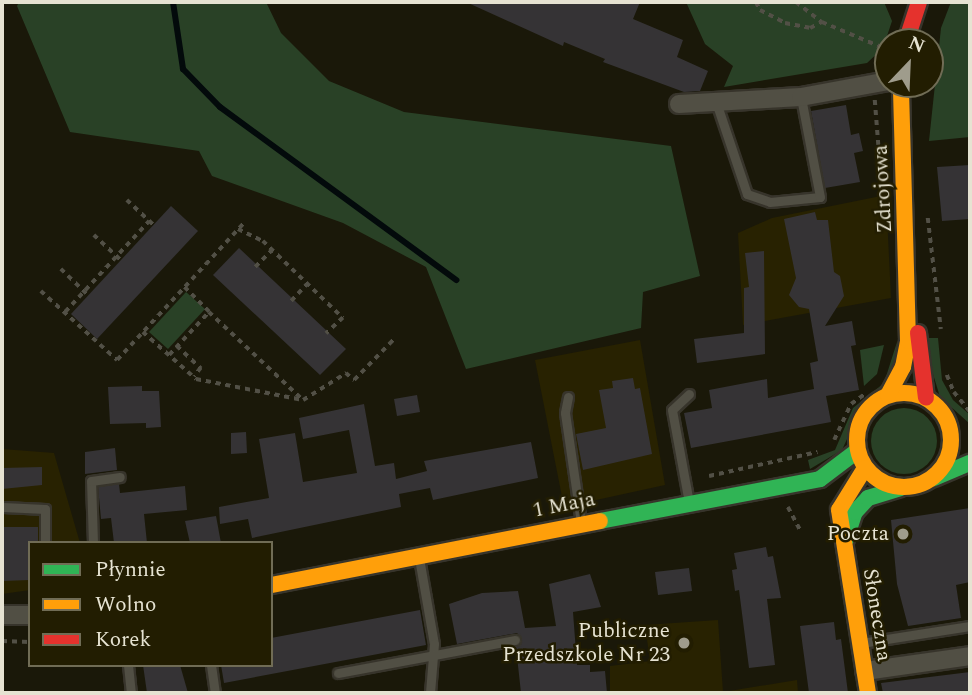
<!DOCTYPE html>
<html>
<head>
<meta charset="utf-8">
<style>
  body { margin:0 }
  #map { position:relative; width:972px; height:695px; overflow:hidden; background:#1a1809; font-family:Spectral,serif }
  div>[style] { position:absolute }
  .built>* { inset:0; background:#282201 }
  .green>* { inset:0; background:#294126 }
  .round { border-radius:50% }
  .stream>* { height:6px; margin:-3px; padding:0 3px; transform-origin:3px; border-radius:3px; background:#030a0b }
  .building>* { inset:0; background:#353335 }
  .path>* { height:3.5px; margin-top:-1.75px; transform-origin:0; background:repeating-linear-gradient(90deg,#525046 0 5px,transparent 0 10px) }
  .roads { filter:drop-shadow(2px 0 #37342b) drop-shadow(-2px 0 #37342b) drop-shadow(0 2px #37342b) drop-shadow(0 -2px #37342b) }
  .lane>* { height:9px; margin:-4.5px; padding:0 4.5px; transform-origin:4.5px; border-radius:4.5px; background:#514f44 }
  .street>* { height:18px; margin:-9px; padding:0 9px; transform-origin:9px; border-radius:9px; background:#514f44 }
  .fast>* { height:16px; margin:-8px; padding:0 8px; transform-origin:8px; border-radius:8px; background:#30b455 }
  .slow>* { height:16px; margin:-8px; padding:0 8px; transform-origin:8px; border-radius:8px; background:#ff9f0a }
  .slow>.ring { margin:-8px; padding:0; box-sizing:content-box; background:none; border:16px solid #ff9f0a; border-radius:50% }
  .jam>* { height:16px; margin:-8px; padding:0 8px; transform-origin:8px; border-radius:8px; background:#e5322d }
  .dots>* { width:19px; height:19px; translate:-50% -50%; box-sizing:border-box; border:4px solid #221d01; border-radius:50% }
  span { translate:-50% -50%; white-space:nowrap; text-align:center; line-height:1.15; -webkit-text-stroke:5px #221d01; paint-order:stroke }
  .street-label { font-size:21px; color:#e6e3d2 }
  .poi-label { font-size:21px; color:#e6e3d2 }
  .right { translate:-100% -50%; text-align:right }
  .frame { position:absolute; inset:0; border:4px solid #e6e3d2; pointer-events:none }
  .legend { position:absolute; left:28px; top:541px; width:245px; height:126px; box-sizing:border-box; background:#221d01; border:2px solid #706c55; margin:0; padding:9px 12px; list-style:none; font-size:21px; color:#e6e3d2 }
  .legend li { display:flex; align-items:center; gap:14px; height:35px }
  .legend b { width:35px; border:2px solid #706c55 }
  .north { position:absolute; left:874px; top:28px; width:70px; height:70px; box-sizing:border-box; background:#221d01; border:2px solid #706c55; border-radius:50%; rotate:23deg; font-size:19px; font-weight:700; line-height:28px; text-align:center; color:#e6e3d2 }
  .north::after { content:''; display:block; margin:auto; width:24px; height:32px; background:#9f9c8c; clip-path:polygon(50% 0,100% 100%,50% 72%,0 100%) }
</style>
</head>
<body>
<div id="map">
  <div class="built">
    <div style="clip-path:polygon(886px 195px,891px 298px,743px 325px,738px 233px,772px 218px)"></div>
    <div style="clip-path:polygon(640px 340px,665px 485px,564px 507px,535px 360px)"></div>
    <div style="clip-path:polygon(2px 449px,54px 453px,80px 543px,30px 543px,30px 590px,2px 594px)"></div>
    <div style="clip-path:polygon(718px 620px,723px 692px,797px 680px,798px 693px,610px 693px,610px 666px,650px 661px,645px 625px)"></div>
  </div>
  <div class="green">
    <div style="clip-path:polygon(19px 2px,266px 2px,281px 33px,329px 81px,404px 112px,671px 146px,700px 276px,643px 292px,641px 328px,466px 369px,426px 267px,343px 223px,212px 176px,199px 151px,70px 132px,17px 6px)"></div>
    <div style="clip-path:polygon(686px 2px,884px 2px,892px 21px,883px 48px,867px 63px,724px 87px,733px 66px,705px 44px)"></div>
    <div style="clip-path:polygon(951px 2px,970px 2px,970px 137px,929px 141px,941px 28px)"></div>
    <div style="clip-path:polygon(186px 292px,205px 309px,168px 349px,149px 332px)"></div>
    <div style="clip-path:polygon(922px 338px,938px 338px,942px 380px,953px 400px,970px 415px,970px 424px,940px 397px)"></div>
    <div style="clip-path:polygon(897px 342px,896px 368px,879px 393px,863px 404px,842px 450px,810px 469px,808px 460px,835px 450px,853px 408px,884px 383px)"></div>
    <div style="clip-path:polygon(884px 345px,877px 374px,864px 386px,860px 350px)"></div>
    <div class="round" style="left:871px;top:408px;width:66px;height:66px"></div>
  </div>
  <div class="stream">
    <div style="left:173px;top:2px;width:68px;rotate:81.5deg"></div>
    <div style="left:183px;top:69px;width:53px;rotate:45.8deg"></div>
    <div style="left:220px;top:107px;width:293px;rotate:36.2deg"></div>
  </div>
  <div class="building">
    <div style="clip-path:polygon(466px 2px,640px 2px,633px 19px,683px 40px,677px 57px,708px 71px,700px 91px,684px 92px,603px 62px,605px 59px,564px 42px,563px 46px)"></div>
    <div style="clip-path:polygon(846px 105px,851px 135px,859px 133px,863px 151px,854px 153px,860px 182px,825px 188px,811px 111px)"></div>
    <div style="clip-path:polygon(970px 165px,970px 219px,942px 221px,937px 167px)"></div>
    <div style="clip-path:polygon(171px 206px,198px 231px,97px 339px,71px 314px)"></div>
    <div style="clip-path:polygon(815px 212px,817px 220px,828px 220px,834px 272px,840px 276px,844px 296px,825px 326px,852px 321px,856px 345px,851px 346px,859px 390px,826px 396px,831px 422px,691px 448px,684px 413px,712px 408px,709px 390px,767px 379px,768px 398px,814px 389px,810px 363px,818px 361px,809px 309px,799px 307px,789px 295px,796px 278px,784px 219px)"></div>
    <div style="clip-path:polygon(239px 248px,346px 349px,320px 375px,213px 275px)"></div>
    <div style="clip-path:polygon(764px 251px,765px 354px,697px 363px,694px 339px,744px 333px,744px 288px,749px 287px,745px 253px)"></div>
    <div style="clip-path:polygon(633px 378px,635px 389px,640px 388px,652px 454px,583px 470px,576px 434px,606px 428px,599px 390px,613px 388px,612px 381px)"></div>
    <div style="clip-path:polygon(142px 386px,142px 391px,159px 391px,161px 427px,146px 428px,146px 423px,110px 424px,108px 387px)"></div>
    <div style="clip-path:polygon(417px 395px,420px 412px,397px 416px,394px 399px)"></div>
    <div style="clip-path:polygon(364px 404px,375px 466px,394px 463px,396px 479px,427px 471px,424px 461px,531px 442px,538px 478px,433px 500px,430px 488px,399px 494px,401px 507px,252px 538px,248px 519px,220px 524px,219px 507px,269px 498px,259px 439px,295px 433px,303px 482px,357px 473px,349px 430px,303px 439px,299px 418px)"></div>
    <div style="clip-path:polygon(246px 432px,247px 453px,231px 454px,231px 433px)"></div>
    <div style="clip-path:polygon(115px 448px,117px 470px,85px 474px,85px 452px)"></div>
    <div style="clip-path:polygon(42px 467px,42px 485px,2px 489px,2px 468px)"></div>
    <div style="clip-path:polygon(119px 484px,120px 493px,185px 486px,187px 510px,144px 514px,147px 543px,114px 543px,111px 518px,101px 519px,98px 487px)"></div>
    <div style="clip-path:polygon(970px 508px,970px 582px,956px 585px,961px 618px,908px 626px,897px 584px,891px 520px)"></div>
    <div style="clip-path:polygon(216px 516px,221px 543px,190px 543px,185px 521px)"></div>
    <div style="clip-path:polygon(3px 527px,38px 527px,38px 543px,30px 543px,30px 580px,2px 581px)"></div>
    <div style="clip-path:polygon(766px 547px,768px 557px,773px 556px,781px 598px,767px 599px,775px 665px,749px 668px,739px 590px,735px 591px,732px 570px,737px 569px,734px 553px)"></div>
    <div style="clip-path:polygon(689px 568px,692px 591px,658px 595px,655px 572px)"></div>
    <div style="clip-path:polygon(590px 574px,601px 607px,573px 612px,577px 665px,590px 665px,590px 672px,605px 671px,607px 693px,521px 693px,516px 647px,522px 639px,517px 633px,457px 644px,449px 604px,482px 593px,518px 591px,525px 628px,556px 626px,549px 584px)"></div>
    <div style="clip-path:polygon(420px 610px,426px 645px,224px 683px,221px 665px,271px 665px,271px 638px)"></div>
    <div style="clip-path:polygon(834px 622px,836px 640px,841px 639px,848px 693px,809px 693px,800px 626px)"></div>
    <div style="clip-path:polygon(143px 665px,180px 665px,188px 693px,147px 693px)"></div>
    <div style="clip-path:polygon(970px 672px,970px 693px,883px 693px,881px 683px)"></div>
  </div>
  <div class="path">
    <div style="left:756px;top:2px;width:9px;rotate:63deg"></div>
    <div style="left:760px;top:10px;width:28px;rotate:27deg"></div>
    <div style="left:785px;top:23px;width:25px;rotate:11deg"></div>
    <div style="left:810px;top:28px;width:13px;rotate:-27deg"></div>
    <div style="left:796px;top:2px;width:33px;rotate:38deg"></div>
    <div style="left:822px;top:22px;width:69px;rotate:22.9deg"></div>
    <div style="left:875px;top:100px;width:51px;rotate:85.5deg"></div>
    <div style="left:127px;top:200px;width:37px;rotate:43deg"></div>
    <div style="left:928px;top:218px;width:112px;rotate:83.3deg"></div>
    <div style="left:238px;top:229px;width:28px;rotate:26deg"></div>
    <div style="left:263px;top:241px;width:111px;rotate:43.9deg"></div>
    <div style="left:343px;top:318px;width:23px;rotate:137deg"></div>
    <div style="left:94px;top:235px;width:37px;rotate:43deg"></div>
    <div style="left:255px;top:267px;width:24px;rotate:-45deg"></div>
    <div style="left:61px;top:269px;width:37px;rotate:44deg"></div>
    <div style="left:41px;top:291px;width:103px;rotate:42.2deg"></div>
    <div style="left:117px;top:360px;width:188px;rotate:-47.2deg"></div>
    <div style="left:291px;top:301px;width:23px;rotate:-47deg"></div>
    <div style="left:65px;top:312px;width:124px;rotate:-47.3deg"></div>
    <div style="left:209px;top:312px;width:127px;rotate:43.1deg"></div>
    <div style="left:143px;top:332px;width:71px;rotate:41.6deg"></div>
    <div style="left:196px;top:379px;width:109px;rotate:11.1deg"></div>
    <div style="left:303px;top:400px;width:51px;rotate:-32.1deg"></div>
    <div style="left:346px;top:373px;width:11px;rotate:41deg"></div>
    <div style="left:354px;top:380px;width:57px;rotate:-45.7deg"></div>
    <div style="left:177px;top:346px;width:33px;rotate:43deg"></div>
    <div style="left:201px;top:368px;width:11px;rotate:128deg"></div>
    <div style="left:169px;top:355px;width:59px;rotate:-47.1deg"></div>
    <div style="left:209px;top:312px;width:35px;rotate:-135deg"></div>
    <div style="left:947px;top:375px;width:18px;rotate:68deg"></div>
    <div style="left:954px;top:392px;width:26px;rotate:51deg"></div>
    <div style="left:834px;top:440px;width:40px;rotate:-65deg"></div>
    <div style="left:851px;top:404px;width:19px;rotate:-36deg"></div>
    <div style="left:709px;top:476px;width:111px;rotate:-12.5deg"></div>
    <div style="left:788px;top:507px;width:27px;rotate:62deg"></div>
    <div style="left:2px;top:641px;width:28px;rotate:2deg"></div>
  </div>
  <div class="roads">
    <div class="lane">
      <div style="left:717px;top:105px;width:94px;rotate:71.4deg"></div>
      <div style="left:747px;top:194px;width:24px;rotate:19deg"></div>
      <div style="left:770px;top:202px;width:50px;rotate:-5.7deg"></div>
      <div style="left:820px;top:197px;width:102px;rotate:-100.8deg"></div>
      <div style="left:689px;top:394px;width:23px;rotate:137deg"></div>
      <div style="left:672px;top:410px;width:95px;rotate:79.6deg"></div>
      <div style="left:568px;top:397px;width:16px;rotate:101deg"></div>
      <div style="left:565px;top:413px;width:111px;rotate:81.7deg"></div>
      <div style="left:3px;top:507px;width:42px;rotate:2.7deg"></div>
      <div style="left:45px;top:509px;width:34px;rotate:90deg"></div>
      <div style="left:93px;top:543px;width:62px;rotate:-91.8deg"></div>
      <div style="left:91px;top:481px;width:29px;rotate:-8deg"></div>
      <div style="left:419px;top:558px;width:87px;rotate:80.1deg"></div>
      <div style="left:434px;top:644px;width:49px;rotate:94.7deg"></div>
      <div style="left:861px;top:643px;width:110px;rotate:-8.9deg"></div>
      <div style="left:128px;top:665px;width:28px;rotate:84deg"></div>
      <div style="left:211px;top:665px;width:28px;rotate:82deg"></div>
      <div style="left:338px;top:673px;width:180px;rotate:-10.6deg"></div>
    </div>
    <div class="street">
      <div style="left:679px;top:104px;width:122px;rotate:-3.3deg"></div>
      <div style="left:801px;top:97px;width:88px;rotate:-10.4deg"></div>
      <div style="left:2px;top:615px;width:28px"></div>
      <div style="left:865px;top:671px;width:106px;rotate:-8.1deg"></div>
    </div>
    <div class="fast">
      <div style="left:934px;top:478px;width:39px;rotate:-23deg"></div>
      <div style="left:600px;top:521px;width:224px;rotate:-10.8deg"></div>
      <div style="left:820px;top:479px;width:46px;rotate:-37.1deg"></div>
      <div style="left:846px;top:539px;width:28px;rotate:-72deg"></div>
      <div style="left:855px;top:512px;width:19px;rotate:-47deg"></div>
      <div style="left:868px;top:498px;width:34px;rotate:-17deg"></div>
    </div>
    <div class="slow">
      <div class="ring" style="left:857px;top:393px;width:78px;height:78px"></div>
      <div style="left:888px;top:395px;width:32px;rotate:-62deg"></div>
      <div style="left:903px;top:367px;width:26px;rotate:-79deg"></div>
      <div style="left:908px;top:341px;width:257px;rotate:-91.6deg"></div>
      <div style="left:865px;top:468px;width:49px;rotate:121.8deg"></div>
      <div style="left:839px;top:510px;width:185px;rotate:81deg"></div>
      <div style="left:271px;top:585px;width:335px;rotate:-11deg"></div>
    </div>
    <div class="jam">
      <div style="left:906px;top:42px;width:42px;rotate:-72deg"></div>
      <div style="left:918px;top:333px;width:65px;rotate:83deg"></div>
    </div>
  </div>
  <div class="dots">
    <div style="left:903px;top:534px;background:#9f9c8c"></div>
    <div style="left:684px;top:643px;background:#9f9c8c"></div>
  </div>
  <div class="street-label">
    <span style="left:883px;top:189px;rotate:-93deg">Zdrojowa</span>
    <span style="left:564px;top:505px;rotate:-11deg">1 Maja</span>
    <span style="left:877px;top:615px;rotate:81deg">Słoneczna</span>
  </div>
  <div class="poi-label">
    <span class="right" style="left:889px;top:534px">Poczta</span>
    <span class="right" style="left:670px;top:643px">Publiczne<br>Przedszkole Nr 23</span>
  </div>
  <div class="frame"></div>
  <ul class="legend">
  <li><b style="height:9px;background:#30b455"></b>Płynnie</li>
  <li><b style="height:9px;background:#ff9f0a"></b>Wolno</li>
  <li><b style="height:9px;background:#e5322d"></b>Korek</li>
  </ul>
  <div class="north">N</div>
</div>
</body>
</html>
